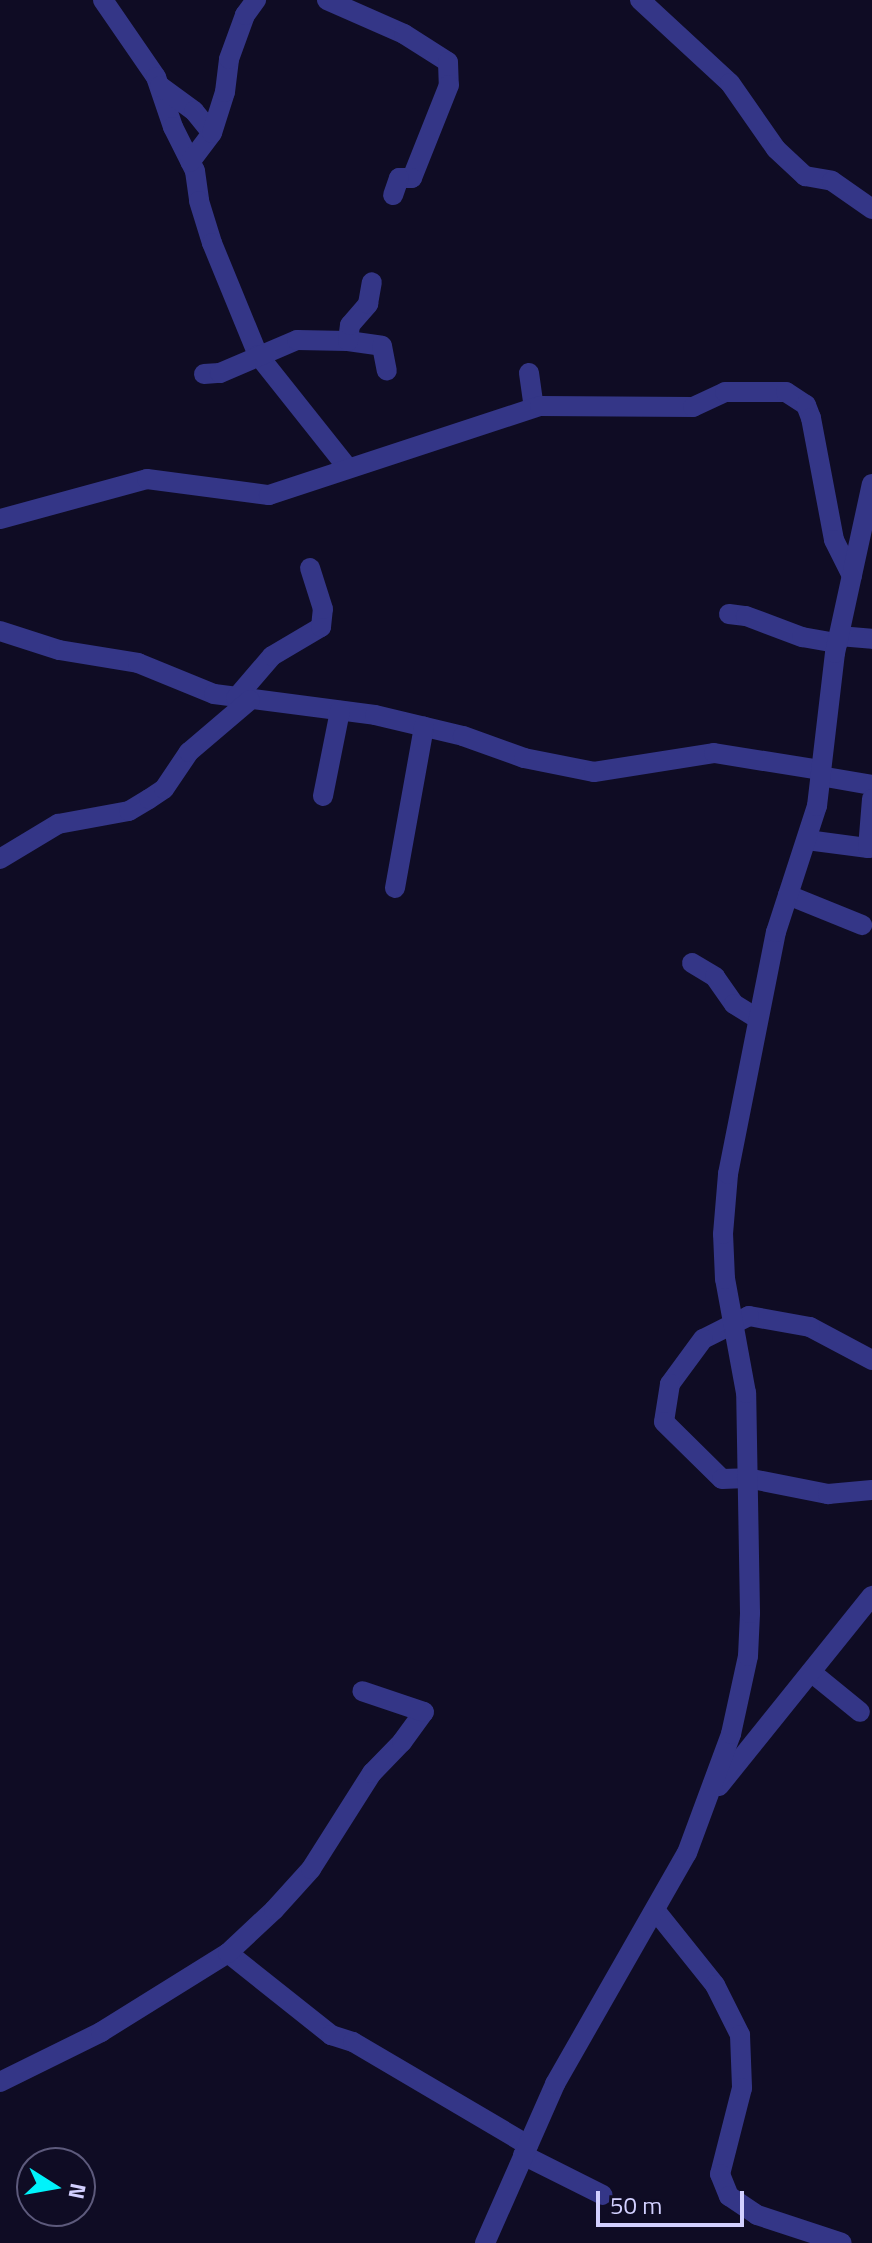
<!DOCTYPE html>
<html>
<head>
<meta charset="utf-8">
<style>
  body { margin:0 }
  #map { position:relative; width:872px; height:2243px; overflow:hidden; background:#0f0c24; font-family:"Titillium Web",sans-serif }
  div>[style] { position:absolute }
  .minor>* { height:20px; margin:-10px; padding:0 10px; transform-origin:10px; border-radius:10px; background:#343687 }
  span { translate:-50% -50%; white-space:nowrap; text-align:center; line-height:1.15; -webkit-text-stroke:7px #0f0c24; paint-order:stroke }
  .north { position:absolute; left:16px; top:2147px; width:80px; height:80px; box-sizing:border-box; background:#0f0c24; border:2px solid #5d5a7c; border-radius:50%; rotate:101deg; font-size:22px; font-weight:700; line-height:32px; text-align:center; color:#d2d0ff }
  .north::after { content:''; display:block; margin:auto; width:28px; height:36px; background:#00f3fb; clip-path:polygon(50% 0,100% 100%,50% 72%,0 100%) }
  .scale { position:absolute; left:596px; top:2191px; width:148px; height:36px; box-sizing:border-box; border:4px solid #d2d0ff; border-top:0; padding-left:10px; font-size:24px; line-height:28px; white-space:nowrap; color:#d2d0ff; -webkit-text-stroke:6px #0f0c24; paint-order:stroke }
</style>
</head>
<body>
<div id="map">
  <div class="minor">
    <div style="left:103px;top:0;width:93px;rotate:55.5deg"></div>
    <div style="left:156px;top:77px;width:53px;rotate:71.2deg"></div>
    <div style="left:173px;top:127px;width:49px;rotate:63.4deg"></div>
    <div style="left:195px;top:171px;width:30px;rotate:82deg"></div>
    <div style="left:199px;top:201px;width:44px;rotate:72.8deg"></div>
    <div style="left:212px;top:243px;width:121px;rotate:67.7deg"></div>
    <div style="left:258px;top:355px;width:144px;rotate:51.5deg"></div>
    <div style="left:327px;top:0;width:84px;rotate:23.8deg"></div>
    <div style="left:404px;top:34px;width:52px;rotate:32.5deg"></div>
    <div style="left:448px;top:62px;width:23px;rotate:88deg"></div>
    <div style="left:449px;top:85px;width:100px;rotate:111.7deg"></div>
    <div style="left:412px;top:178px;width:13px;rotate:180deg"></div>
    <div style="left:399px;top:178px;width:18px;rotate:109deg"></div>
    <div style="left:640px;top:0;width:122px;rotate:42.7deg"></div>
    <div style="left:730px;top:83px;width:80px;rotate:55.1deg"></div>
    <div style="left:776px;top:149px;width:40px;rotate:43deg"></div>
    <div style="left:805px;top:176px;width:27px;rotate:10deg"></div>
    <div style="left:832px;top:181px;width:49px;rotate:35deg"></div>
    <div style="left:160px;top:86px;width:42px;rotate:36.3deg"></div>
    <div style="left:194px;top:111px;width:28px;rotate:51deg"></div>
    <div style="left:212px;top:133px;width:36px;rotate:127deg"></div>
    <div style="left:212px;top:133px;width:43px;rotate:-72.4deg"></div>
    <div style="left:225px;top:92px;width:33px;rotate:-83deg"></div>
    <div style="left:229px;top:59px;width:47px;rotate:-70deg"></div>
    <div style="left:245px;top:15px;width:19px;rotate:-54deg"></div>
    <div style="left:348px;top:341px;width:34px;rotate:8deg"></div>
    <div style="left:382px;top:346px;width:25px;rotate:79deg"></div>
    <div style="left:529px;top:373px;width:34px;rotate:82deg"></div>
    <div style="left:204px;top:374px;width:16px;rotate:-4deg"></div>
    <div style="left:220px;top:373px;width:84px;rotate:-23.2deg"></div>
    <div style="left:297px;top:340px;width:51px;rotate:1.1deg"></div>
    <div style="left:348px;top:341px;width:16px;rotate:-83deg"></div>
    <div style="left:350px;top:325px;width:28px;rotate:-49deg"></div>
    <div style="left:368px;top:304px;width:22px;rotate:-80deg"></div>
    <div style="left:0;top:519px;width:152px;rotate:-15.2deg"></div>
    <div style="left:147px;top:479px;width:123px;rotate:7.5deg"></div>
    <div style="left:269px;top:495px;width:285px;rotate:-18.2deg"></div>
    <div style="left:540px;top:406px;width:153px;rotate:0.4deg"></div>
    <div style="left:693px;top:407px;width:35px;rotate:-25deg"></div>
    <div style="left:725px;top:392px;width:61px"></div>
    <div style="left:786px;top:392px;width:24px;rotate:33deg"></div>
    <div style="left:806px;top:405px;width:14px;rotate:69deg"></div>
    <div style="left:811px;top:418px;width:124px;rotate:79.3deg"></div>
    <div style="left:834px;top:540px;width:40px;rotate:63.4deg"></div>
    <div style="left:729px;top:614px;width:17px;rotate:7deg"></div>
    <div style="left:746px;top:616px;width:60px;rotate:20.6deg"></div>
    <div style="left:802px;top:637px;width:36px;rotate:10deg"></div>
    <div style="left:0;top:631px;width:62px;rotate:17.9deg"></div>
    <div style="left:59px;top:650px;width:80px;rotate:9.3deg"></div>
    <div style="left:138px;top:663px;width:82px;rotate:22.2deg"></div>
    <div style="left:214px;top:694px;width:162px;rotate:7.4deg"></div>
    <div style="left:375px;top:715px;width:90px;rotate:13.4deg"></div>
    <div style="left:463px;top:736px;width:65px;rotate:19.8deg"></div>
    <div style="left:524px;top:758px;width:71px;rotate:11.3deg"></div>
    <div style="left:594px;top:772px;width:121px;rotate:-9deg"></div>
    <div style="left:714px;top:753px;width:107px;rotate:9.1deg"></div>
    <div style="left:839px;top:636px;width:33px;rotate:5deg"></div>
    <div style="left:236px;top:698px;width:55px;rotate:-49.4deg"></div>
    <div style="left:272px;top:656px;width:57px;rotate:-30.6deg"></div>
    <div style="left:321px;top:627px;width:18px;rotate:-84deg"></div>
    <div style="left:323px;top:609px;width:43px;rotate:-107.6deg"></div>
    <div style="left:820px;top:776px;width:53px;rotate:9.8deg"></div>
    <div style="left:323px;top:796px;width:87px;rotate:-78.7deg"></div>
    <div style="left:807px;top:840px;width:62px;rotate:7.5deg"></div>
    <div style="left:868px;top:848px;width:49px;rotate:-85.3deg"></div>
    <div style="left:0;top:859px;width:68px;rotate:-31.1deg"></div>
    <div style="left:58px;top:824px;width:72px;rotate:-10.4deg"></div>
    <div style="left:129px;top:811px;width:23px;rotate:-31deg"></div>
    <div style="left:149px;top:799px;width:18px;rotate:-34deg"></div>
    <div style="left:164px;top:789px;width:45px;rotate:-56deg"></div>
    <div style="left:189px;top:752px;width:80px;rotate:-40.4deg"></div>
    <div style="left:395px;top:888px;width:164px;rotate:-79.8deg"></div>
    <div style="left:788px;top:895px;width:80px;rotate:22.1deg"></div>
    <div style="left:692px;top:963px;width:27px;rotate:31deg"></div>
    <div style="left:715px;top:977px;width:33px;rotate:55deg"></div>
    <div style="left:734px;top:1004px;width:28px;rotate:32deg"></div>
    <div style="left:872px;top:1360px;width:70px;rotate:-152deg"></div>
    <div style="left:810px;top:1327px;width:62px;rotate:-169.8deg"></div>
    <div style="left:749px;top:1316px;width:51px;rotate:153.4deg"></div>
    <div style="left:703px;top:1339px;width:56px;rotate:126.3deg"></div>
    <div style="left:670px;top:1384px;width:38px;rotate:99deg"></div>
    <div style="left:664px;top:1422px;width:81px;rotate:44.5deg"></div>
    <div style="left:722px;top:1479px;width:25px;rotate:-2deg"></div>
    <div style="left:747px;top:1478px;width:83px;rotate:11.2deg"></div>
    <div style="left:828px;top:1494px;width:44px;rotate:-5.2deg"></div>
    <div style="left:811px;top:1672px;width:63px;rotate:39.2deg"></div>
    <div style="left:719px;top:1786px;width:244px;rotate:-51.2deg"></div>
    <div style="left:655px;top:1910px;width:96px;rotate:51.3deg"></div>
    <div style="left:715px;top:1985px;width:56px;rotate:63.4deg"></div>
    <div style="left:740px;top:2035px;width:53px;rotate:87.8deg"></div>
    <div style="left:742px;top:2088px;width:89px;rotate:104.3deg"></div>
    <div style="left:720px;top:2174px;width:24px;rotate:68deg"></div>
    <div style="left:729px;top:2196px;width:34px;rotate:34deg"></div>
    <div style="left:757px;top:2215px;width:89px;rotate:18.2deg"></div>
    <div style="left:228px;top:1953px;width:132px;rotate:38.5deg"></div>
    <div style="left:331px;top:2035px;width:23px;rotate:18deg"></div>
    <div style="left:353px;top:2042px;width:203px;rotate:30.5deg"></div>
    <div style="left:0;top:2082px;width:113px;rotate:-26.3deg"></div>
    <div style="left:101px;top:2032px;width:150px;rotate:-31.9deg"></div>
    <div style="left:228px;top:1953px;width:63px;rotate:-43.1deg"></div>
    <div style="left:274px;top:1910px;width:55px;rotate:-47.9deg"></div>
    <div style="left:311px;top:1869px;width:114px;rotate:-57.6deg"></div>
    <div style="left:372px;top:1773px;width:43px;rotate:-45.9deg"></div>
    <div style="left:402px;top:1742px;width:37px;rotate:-54deg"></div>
    <div style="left:424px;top:1712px;width:65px;rotate:-161.3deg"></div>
    <div style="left:523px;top:2155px;width:89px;rotate:26.6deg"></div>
    <div style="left:485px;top:2243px;width:174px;rotate:-66.2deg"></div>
    <div style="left:555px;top:2084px;width:266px;rotate:-60.3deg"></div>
    <div style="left:687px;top:1853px;width:127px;rotate:-69.7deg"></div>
    <div style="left:731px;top:1734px;width:80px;rotate:-77.7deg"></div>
    <div style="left:748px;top:1656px;width:43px;rotate:-87.3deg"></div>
    <div style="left:750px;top:1613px;width:220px;rotate:-91deg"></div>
    <div style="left:746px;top:1393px;width:116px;rotate:-100.4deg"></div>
    <div style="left:725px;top:1279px;width:45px;rotate:-92.5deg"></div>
    <div style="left:723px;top:1234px;width:60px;rotate:-85.2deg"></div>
    <div style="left:728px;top:1174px;width:247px;rotate:-78.8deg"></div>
    <div style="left:776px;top:932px;width:133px;rotate:-72deg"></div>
    <div style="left:817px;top:806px;width:154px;rotate:-83.3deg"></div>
    <div style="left:835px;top:653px;width:173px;rotate:-77.7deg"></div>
  </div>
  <div class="north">N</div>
  <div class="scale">50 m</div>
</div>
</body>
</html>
